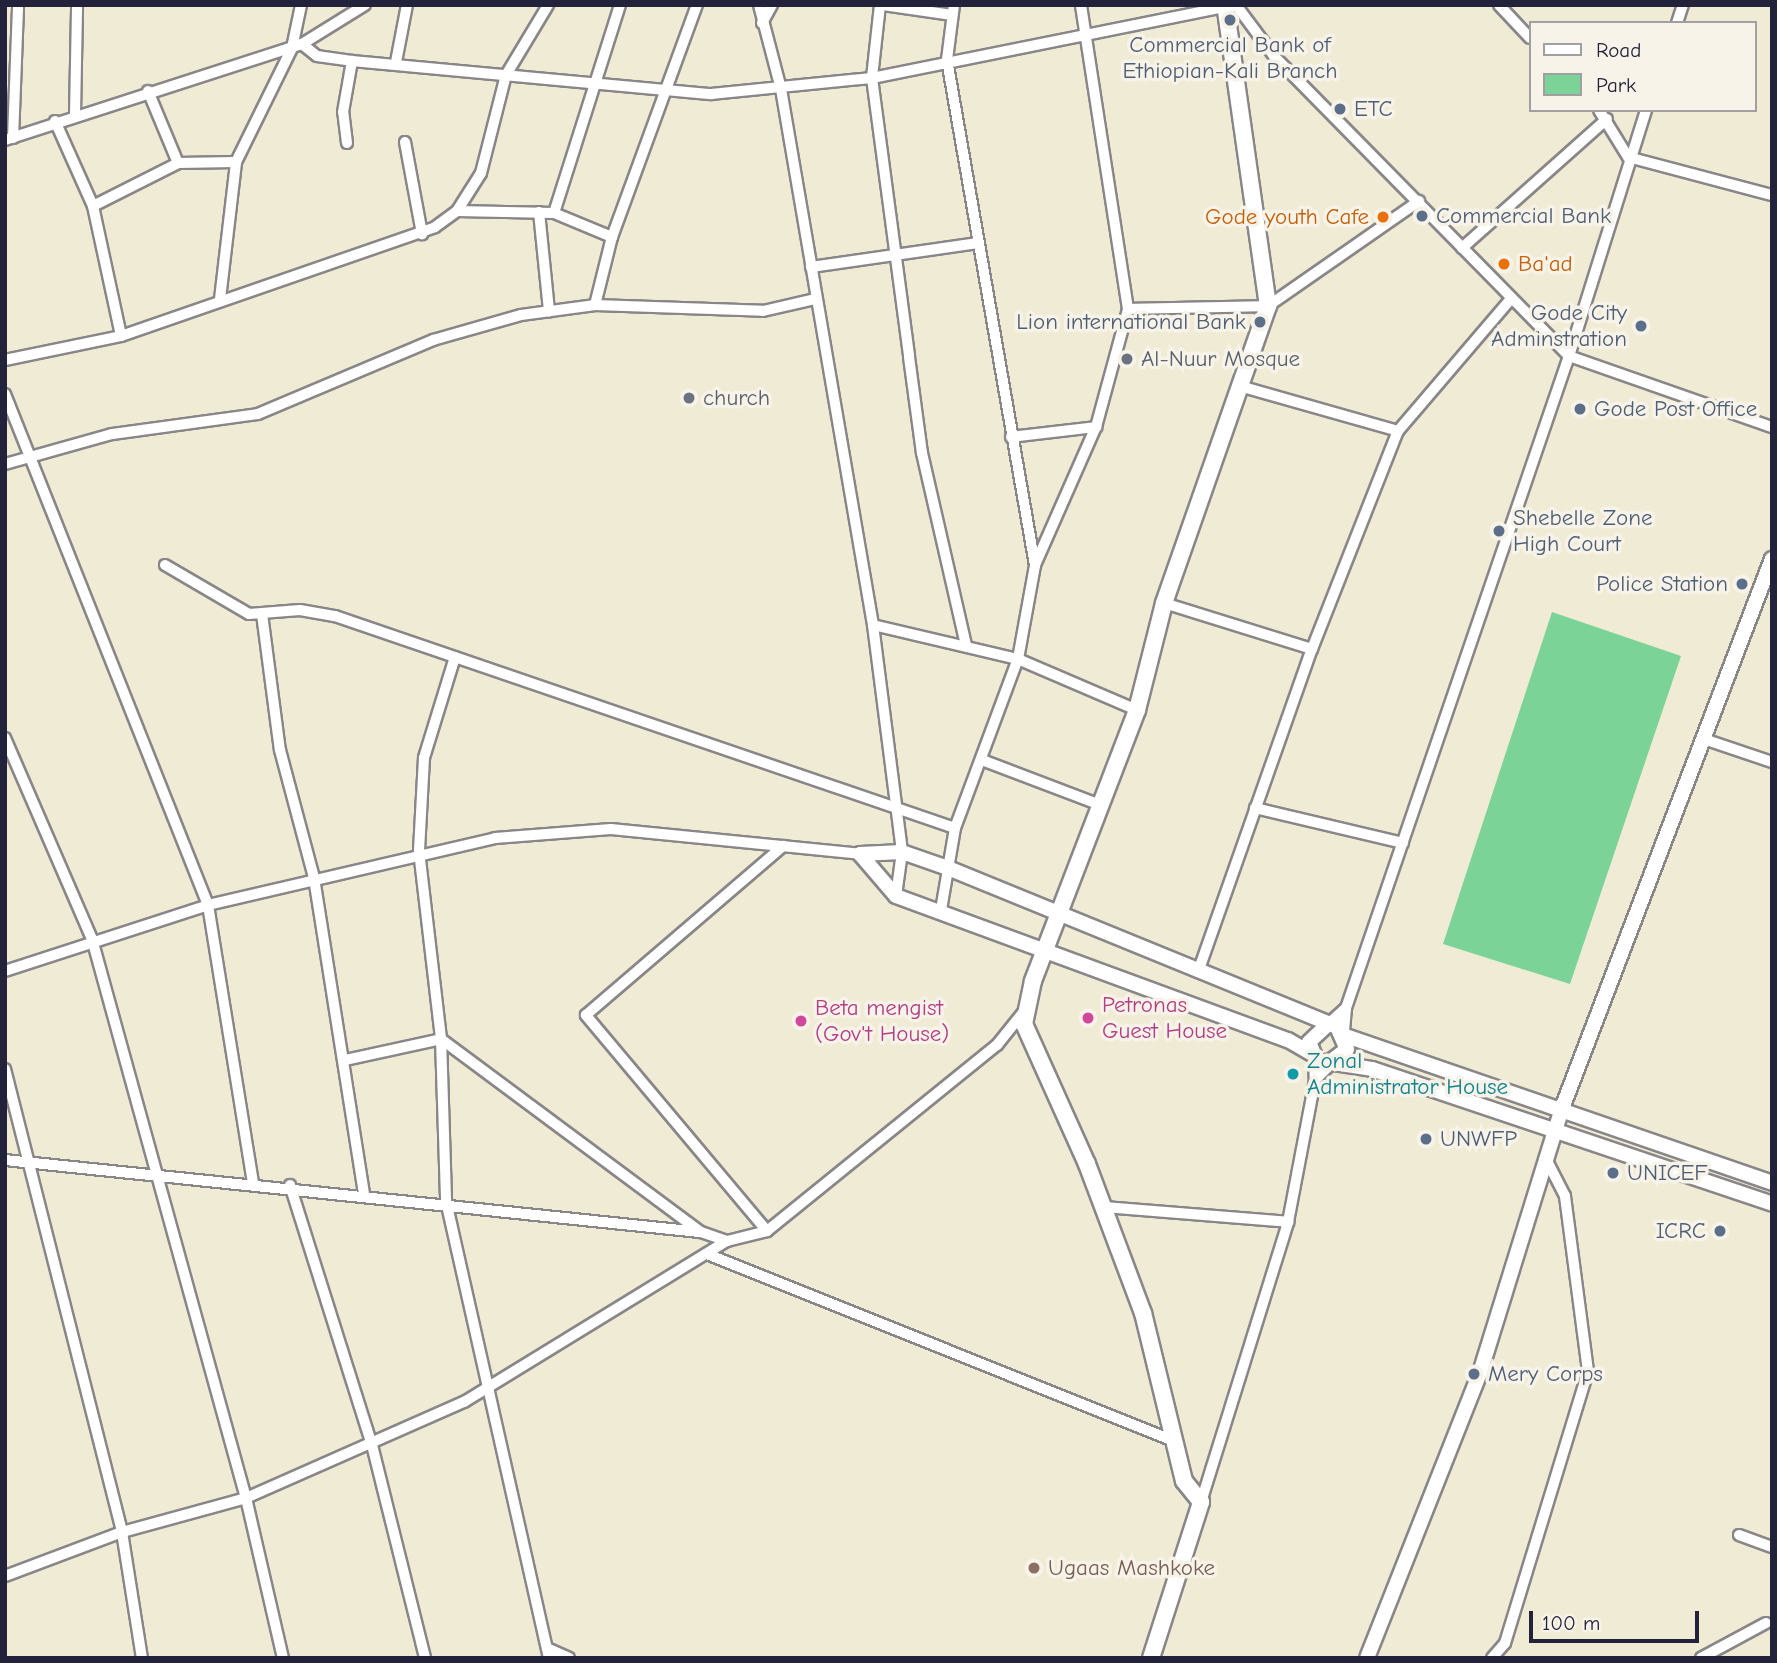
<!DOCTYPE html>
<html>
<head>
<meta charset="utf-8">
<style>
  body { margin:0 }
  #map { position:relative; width:1777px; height:1663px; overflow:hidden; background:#f0ebd5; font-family:"Comic Neue",sans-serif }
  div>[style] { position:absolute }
  .green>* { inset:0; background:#7cd398 }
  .roads { filter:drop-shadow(2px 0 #898688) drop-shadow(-2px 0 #898688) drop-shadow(0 2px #898688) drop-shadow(0 -2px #898688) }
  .minor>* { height:10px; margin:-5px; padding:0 5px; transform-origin:5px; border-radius:5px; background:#fff }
  .tertiary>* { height:14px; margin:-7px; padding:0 7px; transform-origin:7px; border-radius:7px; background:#fff }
  .secondary>* { height:16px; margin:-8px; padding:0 8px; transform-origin:8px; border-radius:8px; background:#fff }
  .dots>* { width:19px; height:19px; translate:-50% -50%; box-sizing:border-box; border:4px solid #f7f3e8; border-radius:50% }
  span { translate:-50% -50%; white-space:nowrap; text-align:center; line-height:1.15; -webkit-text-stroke:7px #f7f3e8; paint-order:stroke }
  .service-label { font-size:23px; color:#4e5e75 }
  .left { translate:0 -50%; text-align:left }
  .right { translate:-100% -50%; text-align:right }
  .food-label { font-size:23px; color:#c56008 }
  .worship-label { font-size:23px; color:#5b616d }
  .hotel-label { font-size:23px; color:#b23c85 }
  .culture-label { font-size:23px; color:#0d838f }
  .education-label { font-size:23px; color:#785e54 }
  .frame { position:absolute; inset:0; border:7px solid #22223b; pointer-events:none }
  .legend { position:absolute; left:1529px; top:21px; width:228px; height:91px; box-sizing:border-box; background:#f7f3e8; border:2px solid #a29fa3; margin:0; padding:9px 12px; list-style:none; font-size:21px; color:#22223b }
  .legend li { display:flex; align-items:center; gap:14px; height:35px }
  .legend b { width:35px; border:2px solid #a29fa3 }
  .scale { position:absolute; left:1529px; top:1611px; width:170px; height:32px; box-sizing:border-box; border:4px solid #22223b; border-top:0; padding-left:9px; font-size:21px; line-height:24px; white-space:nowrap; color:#22223b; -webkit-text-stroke:5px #f7f3e8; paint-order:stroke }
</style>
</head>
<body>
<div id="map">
  <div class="green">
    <div style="clip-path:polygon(1552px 612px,1681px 656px,1570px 984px,1443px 944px)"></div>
  </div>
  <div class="roads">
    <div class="minor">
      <div style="left:759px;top:5px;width:87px;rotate:75.3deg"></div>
      <div style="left:781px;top:89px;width:544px;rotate:80.26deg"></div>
      <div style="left:873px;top:625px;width:229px;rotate:82.7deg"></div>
      <div style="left:902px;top:852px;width:44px;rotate:97.8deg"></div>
      <div style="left:880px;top:5px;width:73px;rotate:96.3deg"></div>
      <div style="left:872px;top:78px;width:281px;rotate:82.4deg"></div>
      <div style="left:909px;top:357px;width:97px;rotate:82.3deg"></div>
      <div style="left:922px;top:453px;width:197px;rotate:77.1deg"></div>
      <div style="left:883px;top:5px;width:70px;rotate:8.2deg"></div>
      <div style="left:954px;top:5px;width:55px;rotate:97.3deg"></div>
      <div style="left:947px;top:60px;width:513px;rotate:80.12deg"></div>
      <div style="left:1236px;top:5px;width:64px;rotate:53.3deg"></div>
      <div style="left:1274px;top:56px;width:421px;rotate:45.5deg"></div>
      <div style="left:1569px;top:356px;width:215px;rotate:19.3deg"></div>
      <div style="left:1499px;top:5px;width:45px;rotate:46.8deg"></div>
      <div style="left:762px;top:23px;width:21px;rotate:-61deg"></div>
      <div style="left:1677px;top:23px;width:19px;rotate:-72deg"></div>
      <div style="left:302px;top:44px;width:74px;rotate:-31.8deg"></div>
      <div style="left:396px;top:62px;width:58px;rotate:-79.1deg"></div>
      <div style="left:148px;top:91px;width:78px;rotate:67.4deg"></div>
      <div style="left:1599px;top:110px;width:55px;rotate:58.3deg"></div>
      <div style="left:1628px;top:157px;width:149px;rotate:14.8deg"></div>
      <div style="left:75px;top:114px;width:109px;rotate:-88.9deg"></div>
      <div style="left:55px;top:121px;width:93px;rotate:65.9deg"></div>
      <div style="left:93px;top:206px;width:133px;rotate:77.8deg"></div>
      <div style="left:13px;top:138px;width:133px;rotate:-87.8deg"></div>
      <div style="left:5px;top:140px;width:312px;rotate:-17.9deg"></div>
      <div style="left:302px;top:44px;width:19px;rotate:39deg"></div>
      <div style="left:317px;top:56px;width:35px;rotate:8deg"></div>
      <div style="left:352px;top:61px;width:361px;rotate:5.3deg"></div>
      <div style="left:711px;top:94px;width:162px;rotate:-5.7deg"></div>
      <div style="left:872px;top:78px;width:364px;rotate:-11.4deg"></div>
      <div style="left:405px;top:142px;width:94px;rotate:79.5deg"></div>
      <div style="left:347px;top:143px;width:31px;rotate:-97deg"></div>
      <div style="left:343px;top:112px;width:52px;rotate:-80deg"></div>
      <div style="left:93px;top:206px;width:95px;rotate:-26.8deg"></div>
      <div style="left:178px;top:163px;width:58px;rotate:-1deg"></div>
      <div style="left:457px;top:211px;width:97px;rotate:1.2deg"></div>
      <div style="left:554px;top:213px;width:63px;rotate:22.5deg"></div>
      <div style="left:539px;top:212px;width:100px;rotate:84.2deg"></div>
      <div style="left:554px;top:213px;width:218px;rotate:-72.4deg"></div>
      <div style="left:1462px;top:248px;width:194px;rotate:-41.7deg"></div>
      <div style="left:811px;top:267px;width:169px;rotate:-8.2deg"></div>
      <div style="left:220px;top:299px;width:138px;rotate:-83.3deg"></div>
      <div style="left:236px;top:162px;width:127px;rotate:-63.8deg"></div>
      <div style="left:292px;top:48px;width:44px;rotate:-78.2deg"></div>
      <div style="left:595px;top:305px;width:70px;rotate:-76deg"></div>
      <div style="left:612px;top:237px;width:247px;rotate:-69.9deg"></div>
      <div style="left:1128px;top:309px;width:140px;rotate:-1.2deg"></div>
      <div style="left:1268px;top:306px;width:184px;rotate:-34.8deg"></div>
      <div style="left:5px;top:360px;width:118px;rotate:-11.7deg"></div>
      <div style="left:121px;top:336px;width:332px;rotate:-19.1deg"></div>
      <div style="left:435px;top:227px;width:27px;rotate:-36deg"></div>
      <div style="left:457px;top:211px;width:45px;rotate:-57.7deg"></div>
      <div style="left:481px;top:173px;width:101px;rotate:-75.7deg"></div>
      <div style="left:506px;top:75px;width:82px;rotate:-59deg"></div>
      <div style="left:1243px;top:387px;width:161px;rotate:15.8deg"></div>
      <div style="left:5px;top:394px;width:550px;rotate:68.33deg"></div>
      <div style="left:208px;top:905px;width:281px;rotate:80.8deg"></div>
      <div style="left:1011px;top:437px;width:86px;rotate:-6.7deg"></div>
      <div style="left:5px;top:464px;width:111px;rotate:-15.7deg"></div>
      <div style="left:112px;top:434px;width:147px;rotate:-7.8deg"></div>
      <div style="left:258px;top:414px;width:190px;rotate:-22.9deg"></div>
      <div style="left:433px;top:340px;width:91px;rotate:-15.9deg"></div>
      <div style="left:521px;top:315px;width:75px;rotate:-7.7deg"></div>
      <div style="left:595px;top:305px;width:168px;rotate:2deg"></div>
      <div style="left:763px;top:311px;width:53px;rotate:-13deg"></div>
      <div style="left:165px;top:565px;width:97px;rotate:30.3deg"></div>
      <div style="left:249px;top:614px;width:51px;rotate:-4.5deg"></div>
      <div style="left:300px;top:610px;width:36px;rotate:10deg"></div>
      <div style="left:335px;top:616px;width:655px;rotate:18.88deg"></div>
      <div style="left:1164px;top:603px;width:155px;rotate:17.3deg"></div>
      <div style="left:262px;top:614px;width:137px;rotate:82.5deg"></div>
      <div style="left:280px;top:750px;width:132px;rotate:75.1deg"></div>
      <div style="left:314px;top:878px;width:319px;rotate:81deg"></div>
      <div style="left:873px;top:625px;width:149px;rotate:13.2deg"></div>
      <div style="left:1018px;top:659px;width:129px;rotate:23.2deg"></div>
      <div style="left:455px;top:657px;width:106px;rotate:107.1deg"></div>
      <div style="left:424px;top:758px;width:93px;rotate:93.1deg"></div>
      <div style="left:419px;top:851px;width:189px;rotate:83.3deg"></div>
      <div style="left:441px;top:1039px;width:324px;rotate:36.6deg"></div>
      <div style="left:701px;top:1232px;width:28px;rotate:19deg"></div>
      <div style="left:5px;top:738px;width:219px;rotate:66.6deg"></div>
      <div style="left:92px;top:939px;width:580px;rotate:74.6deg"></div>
      <div style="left:246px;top:1498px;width:164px;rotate:77deg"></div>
      <div style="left:1707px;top:740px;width:69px;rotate:18.7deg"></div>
      <div style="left:982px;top:760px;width:129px;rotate:20.8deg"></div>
      <div style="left:1255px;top:808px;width:152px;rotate:13.3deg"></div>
      <div style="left:941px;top:910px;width:83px;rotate:-80.3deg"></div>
      <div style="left:955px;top:828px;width:180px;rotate:-69.6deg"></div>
      <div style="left:1018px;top:659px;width:96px;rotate:-79.7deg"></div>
      <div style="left:1035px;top:565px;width:151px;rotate:-66.2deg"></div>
      <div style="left:1096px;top:427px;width:122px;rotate:-74.8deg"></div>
      <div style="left:1128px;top:309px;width:308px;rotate:-98.8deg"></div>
      <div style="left:5px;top:971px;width:213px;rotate:-18deg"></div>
      <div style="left:208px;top:905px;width:295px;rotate:-13.1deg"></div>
      <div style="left:495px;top:838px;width:116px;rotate:-4.4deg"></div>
      <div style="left:611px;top:829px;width:250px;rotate:5.7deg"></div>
      <div style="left:1198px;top:972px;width:343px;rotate:-70.6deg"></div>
      <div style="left:1312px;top:649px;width:234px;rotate:-68.5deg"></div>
      <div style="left:1398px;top:431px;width:172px;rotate:-49.5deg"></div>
      <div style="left:1346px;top:1008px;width:689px;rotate:-71.12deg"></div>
      <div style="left:1569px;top:356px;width:258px;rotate:-72.6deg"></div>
      <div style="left:1327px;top:1025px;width:25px;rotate:-42deg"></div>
      <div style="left:1346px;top:1008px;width:25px;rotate:95deg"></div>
      <div style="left:1314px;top:1057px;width:23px;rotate:88deg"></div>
      <div style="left:1315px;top:1080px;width:23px;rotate:-45deg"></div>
      <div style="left:345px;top:1060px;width:98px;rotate:-12.3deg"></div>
      <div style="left:441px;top:1039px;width:162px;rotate:88.2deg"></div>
      <div style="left:446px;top:1201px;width:468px;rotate:77.3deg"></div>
      <div style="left:5px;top:1069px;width:478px;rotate:75.8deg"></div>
      <div style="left:122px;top:1532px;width:128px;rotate:81deg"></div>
      <div style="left:5px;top:1160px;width:698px;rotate:5.92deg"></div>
      <div style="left:290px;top:1185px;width:273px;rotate:72.5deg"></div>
      <div style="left:372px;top:1445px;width:219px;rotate:76deg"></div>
      <div style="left:1103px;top:1207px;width:186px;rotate:4.6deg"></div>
      <div style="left:767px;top:1231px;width:282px;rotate:-130deg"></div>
      <div style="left:586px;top:1015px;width:260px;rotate:-40.6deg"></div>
      <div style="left:707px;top:1254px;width:503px;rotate:21.82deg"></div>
      <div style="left:1201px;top:1502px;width:293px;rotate:-72.7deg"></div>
      <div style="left:1288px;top:1222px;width:145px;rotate:-79.2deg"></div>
      <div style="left:1739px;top:1535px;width:35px;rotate:20deg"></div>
      <div style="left:5px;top:1576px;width:125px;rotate:-20.6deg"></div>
      <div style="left:122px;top:1532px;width:129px;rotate:-15.3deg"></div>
      <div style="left:246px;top:1498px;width:238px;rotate:-23.8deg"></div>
      <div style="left:464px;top:1402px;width:308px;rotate:-31.5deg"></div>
      <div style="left:727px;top:1241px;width:41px;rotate:-14deg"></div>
      <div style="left:767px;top:1231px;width:296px;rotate:-39deg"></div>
      <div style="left:997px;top:1045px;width:45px;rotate:-51.3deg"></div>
      <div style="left:547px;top:1648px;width:24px;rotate:24deg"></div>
      <div style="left:1492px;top:1658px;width:20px;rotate:-49deg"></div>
      <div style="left:1505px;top:1643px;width:284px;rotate:-73deg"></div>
      <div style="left:1588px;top:1371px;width:177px;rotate:-97.5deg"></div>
      <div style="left:1565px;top:1196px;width:36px;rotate:-117deg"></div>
      <div style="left:1701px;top:1658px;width:74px;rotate:-28.3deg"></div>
    </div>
    <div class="tertiary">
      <div style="left:860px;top:854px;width:42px;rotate:-2.7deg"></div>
      <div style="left:902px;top:852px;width:49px;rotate:19.2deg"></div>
      <div style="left:948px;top:868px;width:420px;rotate:22.2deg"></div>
      <div style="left:1337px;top:1027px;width:24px;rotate:66deg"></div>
      <div style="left:1347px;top:1049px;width:25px;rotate:143deg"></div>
      <div style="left:1327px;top:1064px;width:12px;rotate:-156deg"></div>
      <div style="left:1316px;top:1059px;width:18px;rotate:-112deg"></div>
      <div style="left:1309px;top:1042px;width:25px;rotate:-43deg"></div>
      <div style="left:860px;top:854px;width:55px;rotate:49.4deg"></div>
      <div style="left:896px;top:896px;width:418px;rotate:20.2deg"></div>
      <div style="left:1288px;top:1040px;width:28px;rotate:30deg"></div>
      <div style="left:1346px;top:1036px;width:451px;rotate:19deg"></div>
      <div style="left:1334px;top:1063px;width:38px;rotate:9deg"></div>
      <div style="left:1372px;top:1069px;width:422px;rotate:18.6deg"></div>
      <div style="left:1367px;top:1658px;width:307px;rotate:-68.4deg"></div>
      <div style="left:1480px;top:1373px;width:274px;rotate:-72.8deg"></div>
      <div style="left:1561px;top:1111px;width:591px;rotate:-69.08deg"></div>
    </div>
    <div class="secondary">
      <div style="left:1151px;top:1658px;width:164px;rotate:-72.2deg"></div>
      <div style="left:1201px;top:1502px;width:27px;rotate:-129deg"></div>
      <div style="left:1184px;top:1481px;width:173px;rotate:-103.7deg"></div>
      <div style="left:1143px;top:1313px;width:159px;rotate:-110.6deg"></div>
      <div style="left:1087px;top:1164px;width:154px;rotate:-114.2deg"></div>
      <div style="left:1024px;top:1024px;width:44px;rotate:-78.2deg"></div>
      <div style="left:1033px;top:981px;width:290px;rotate:-69deg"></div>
      <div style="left:1137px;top:710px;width:110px;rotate:-75.8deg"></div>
      <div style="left:1164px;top:603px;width:315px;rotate:-70.7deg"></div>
      <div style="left:1268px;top:306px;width:304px;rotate:-98.1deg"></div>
    </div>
  </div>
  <div class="dots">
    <div style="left:1230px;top:20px;background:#5c6f8a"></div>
    <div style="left:1340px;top:109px;background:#5c6f8a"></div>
    <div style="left:1422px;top:216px;background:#5c6f8a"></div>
    <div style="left:1383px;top:217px;background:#e8710a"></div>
    <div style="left:1504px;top:264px;background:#e8710a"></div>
    <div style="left:1260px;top:322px;background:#5c6f8a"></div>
    <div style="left:1641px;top:326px;background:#5c6f8a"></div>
    <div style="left:1127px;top:359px;background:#6b7280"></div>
    <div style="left:689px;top:398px;background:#6b7280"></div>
    <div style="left:1580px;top:409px;background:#5c6f8a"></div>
    <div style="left:1499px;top:531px;background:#5c6f8a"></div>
    <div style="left:1742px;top:584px;background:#5c6f8a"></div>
    <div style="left:1088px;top:1018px;background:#d1479c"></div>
    <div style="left:801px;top:1021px;background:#d1479c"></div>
    <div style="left:1293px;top:1074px;background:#0f9aa8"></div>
    <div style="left:1426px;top:1139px;background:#5c6f8a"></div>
    <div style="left:1613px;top:1173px;background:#5c6f8a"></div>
    <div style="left:1720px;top:1231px;background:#5c6f8a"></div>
    <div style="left:1474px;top:1374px;background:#5c6f8a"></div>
    <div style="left:1034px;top:1568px;background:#8d6e63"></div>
  </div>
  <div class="service-label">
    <span style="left:1230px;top:58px">Commercial Bank of<br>Ethiopian-Kali Branch</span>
    <span class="left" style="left:1354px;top:109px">ETC</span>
    <span class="left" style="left:1436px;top:216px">Commercial Bank</span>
    <span class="right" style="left:1627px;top:326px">Gode City<br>Adminstration</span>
    <span class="right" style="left:1246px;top:322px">Lion international Bank</span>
    <span class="left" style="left:1594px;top:409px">Gode Post Office</span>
    <span class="left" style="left:1513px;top:531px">Shebelle Zone<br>High Court</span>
    <span class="right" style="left:1728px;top:584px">Police Station</span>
    <span class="left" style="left:1440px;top:1139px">UNWFP</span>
    <span class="left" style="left:1627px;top:1173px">UNICEF</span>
    <span class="right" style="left:1706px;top:1231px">ICRC</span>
    <span class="left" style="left:1488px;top:1374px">Mery Corps</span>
  </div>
  <div class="food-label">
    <span class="right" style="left:1369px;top:217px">Gode youth Cafe</span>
    <span class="left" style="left:1518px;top:264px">Ba'ad</span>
  </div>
  <div class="worship-label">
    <span class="left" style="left:1141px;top:359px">Al-Nuur Mosque</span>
    <span class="left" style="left:703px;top:398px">church</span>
  </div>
  <div class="hotel-label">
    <span class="left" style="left:1102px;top:1018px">Petronas<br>Guest House</span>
    <span class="left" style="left:815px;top:1021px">Beta mengist<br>(Gov't House)</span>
  </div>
  <div class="culture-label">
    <span class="left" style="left:1307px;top:1074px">Zonal<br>Administrator House</span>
  </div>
  <div class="education-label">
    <span class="left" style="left:1048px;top:1568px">Ugaas Mashkoke</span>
  </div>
  <div class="frame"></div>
  <ul class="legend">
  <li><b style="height:9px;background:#fff"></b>Road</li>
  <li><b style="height:19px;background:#7cd398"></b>Park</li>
  </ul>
  <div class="scale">100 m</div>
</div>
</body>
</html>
